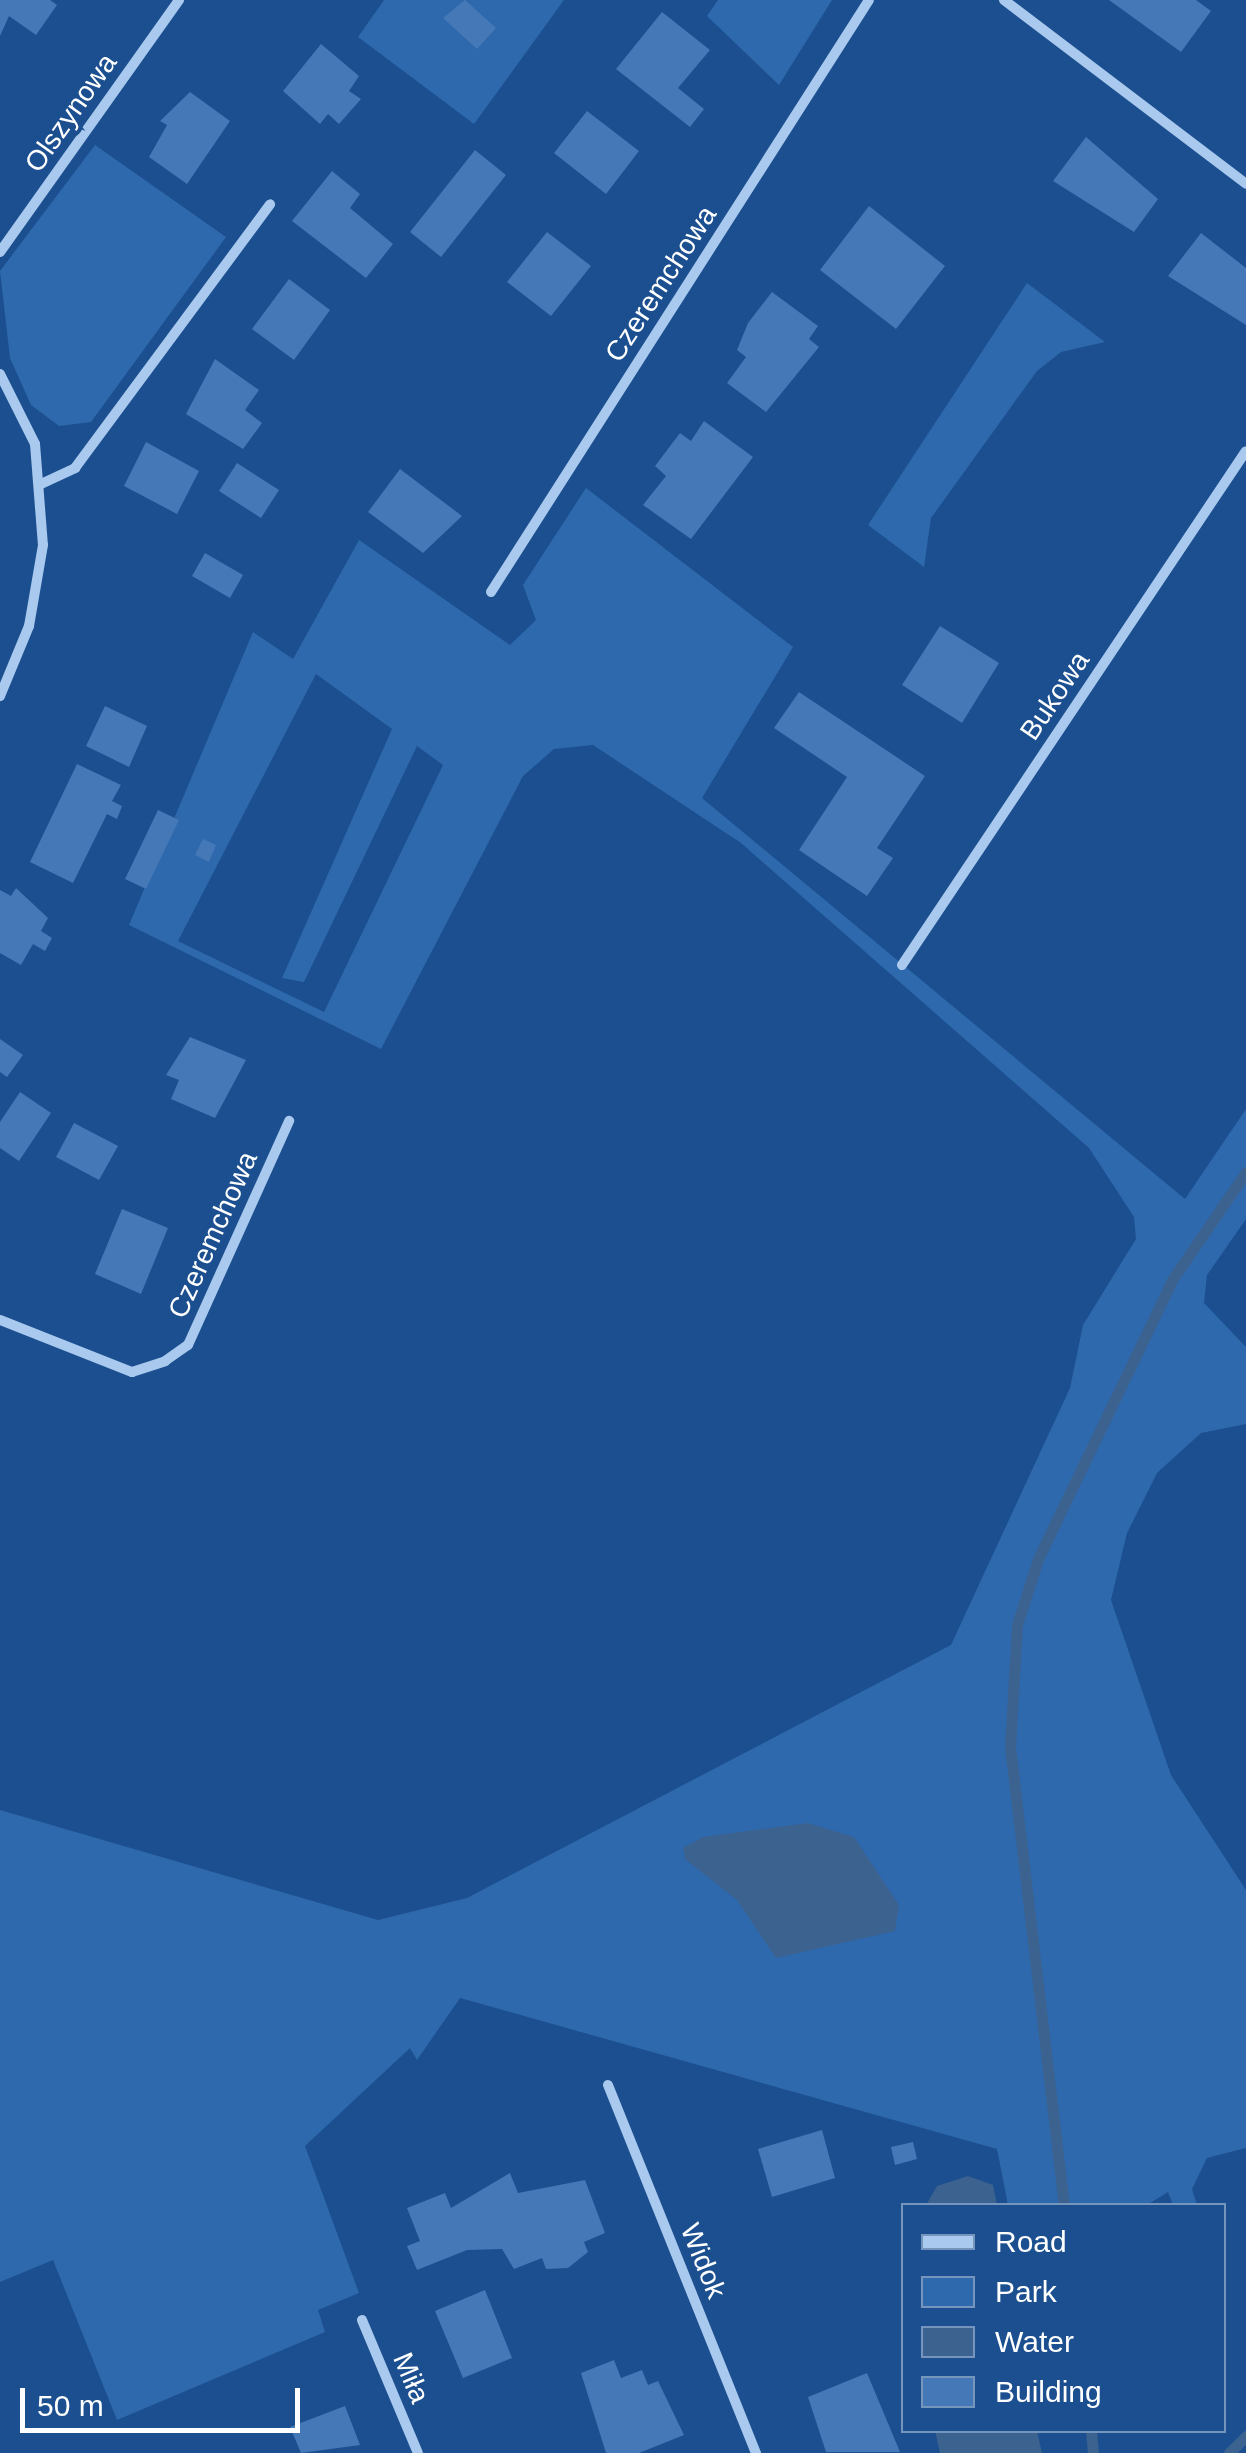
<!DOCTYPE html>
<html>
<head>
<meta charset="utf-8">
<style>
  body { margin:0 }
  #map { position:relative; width:1246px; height:2453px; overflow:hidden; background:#1b4f8f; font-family:Arial,sans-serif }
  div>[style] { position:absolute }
  .green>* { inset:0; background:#2e69ad }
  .water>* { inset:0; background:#3c6290 }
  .stream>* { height:11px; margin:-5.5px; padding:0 5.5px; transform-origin:5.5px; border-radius:5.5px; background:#3c6290 }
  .building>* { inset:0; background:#4478b7 }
  .street>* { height:10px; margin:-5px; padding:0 5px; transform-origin:5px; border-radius:5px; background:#a9c9ee }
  span { translate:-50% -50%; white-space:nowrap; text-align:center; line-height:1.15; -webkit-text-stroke:8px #1b4f8f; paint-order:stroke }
  .street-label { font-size:28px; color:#fff }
  .legend { position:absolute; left:901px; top:2203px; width:325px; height:230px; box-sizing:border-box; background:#1b4f8f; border:2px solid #7695bc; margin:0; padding:12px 18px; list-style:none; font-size:30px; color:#fff }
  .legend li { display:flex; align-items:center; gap:20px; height:50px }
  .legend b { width:50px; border:2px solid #7695bc }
  .scale { position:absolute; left:20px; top:2388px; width:280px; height:45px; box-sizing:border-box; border:5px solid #fff; border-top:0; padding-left:12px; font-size:30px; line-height:35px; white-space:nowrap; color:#fff; -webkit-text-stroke:8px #1b4f8f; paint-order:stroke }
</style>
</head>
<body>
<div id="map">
  <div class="green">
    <div style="clip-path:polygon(384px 0,564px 0,474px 124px,358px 37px)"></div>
    <div style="clip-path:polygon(718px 0,832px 0,779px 85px,707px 16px)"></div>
    <div style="clip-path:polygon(95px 145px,226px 237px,91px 422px,59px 426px,31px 405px,10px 358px,0 271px)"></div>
    <div style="clip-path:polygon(1027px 283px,1105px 342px,1061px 352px,1037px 371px,931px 518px,924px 567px,868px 525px)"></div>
    <div style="clip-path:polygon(evenodd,586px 488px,793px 647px,702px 798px,1185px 1199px,1246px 1109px,1246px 1219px,1207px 1275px,1204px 1303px,1246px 1347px,1246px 1424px,1201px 1433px,1157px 1473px,1127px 1533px,1111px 1600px,1171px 1775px,1246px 1890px,1246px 2148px,1207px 2158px,1192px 2189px,1197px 2205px,1173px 2205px,1168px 2192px,1147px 2205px,1008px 2205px,997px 2149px,460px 1998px,417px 2060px,410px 2048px,305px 2146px,359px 2293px,318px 2310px,325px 2332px,117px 2420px,53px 2260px,0 2282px,0 1810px,378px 1920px,467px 1898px,951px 1645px,1070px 1388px,1083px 1325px,1136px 1239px,1134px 1217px,1089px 1148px,741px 843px,593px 745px,554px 749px,523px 776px,381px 1049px,129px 925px,253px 632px,293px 659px,359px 540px,510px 645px,536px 620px,523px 585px,586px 488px,316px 674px,392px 729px,282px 978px,304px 982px,417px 746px,443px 765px,324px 1012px,178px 941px,316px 674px)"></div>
  </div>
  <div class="water">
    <div style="clip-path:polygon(808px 1823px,854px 1837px,899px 1905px,895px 1931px,776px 1958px,737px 1900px,685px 1859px,683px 1848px,703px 1837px)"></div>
    <div style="clip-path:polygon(968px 2176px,993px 2185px,997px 2205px,926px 2205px,937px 2186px)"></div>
    <div style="clip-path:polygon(935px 2431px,1037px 2431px,1042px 2453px,940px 2453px)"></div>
  </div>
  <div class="stream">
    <div style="left:1064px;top:2206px;width:462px;rotate:-96.7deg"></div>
    <div style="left:1010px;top:1747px;width:122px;rotate:-86.7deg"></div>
    <div style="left:1017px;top:1625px;width:69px;rotate:-72.3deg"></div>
    <div style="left:1038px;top:1559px;width:310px;rotate:-64.3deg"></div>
    <div style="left:1172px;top:1280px;width:131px;rotate:-55.6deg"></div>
    <div style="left:1091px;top:2430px;width:23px;rotate:85deg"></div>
    <div style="left:1229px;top:2453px;width:24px;rotate:-45deg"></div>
  </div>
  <div class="building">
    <div style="clip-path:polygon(0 0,50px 0,57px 5px,36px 35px,9px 16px,0 36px)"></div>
    <div style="clip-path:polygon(465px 0,496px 28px,477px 49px,443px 18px)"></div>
    <div style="clip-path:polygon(1109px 0,1196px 0,1211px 11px,1181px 52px)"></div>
    <div style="clip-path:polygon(662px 12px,710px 50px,678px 88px,704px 109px,690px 127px,616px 69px)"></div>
    <div style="clip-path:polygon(321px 44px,359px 76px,349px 91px,361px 99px,339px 124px,328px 114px,320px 124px,283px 91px)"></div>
    <div style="clip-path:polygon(190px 92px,230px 121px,187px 184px,149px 157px,167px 125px,160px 121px)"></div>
    <div style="clip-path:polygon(587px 111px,639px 151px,606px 194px,554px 153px)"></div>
    <div style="clip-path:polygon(1086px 137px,1158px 199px,1134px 232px,1053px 181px)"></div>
    <div style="clip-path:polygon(475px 150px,506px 175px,441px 257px,410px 232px)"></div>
    <div style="clip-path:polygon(332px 171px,360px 194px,350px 208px,393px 244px,366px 278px,292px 221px)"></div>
    <div style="clip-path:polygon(869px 206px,945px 266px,896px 329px,820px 270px)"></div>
    <div style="clip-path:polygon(547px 232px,591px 266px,551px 316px,507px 282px)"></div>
    <div style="clip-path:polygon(1201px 233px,1246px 268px,1246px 325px,1168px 276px)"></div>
    <div style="clip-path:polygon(289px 279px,330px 310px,294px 360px,252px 329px)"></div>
    <div style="clip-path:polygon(772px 292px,818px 326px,809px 339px,819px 347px,766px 412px,727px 383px,746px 357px,737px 350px,748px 323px)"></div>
    <div style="clip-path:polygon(215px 359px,259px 390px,245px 410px,262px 423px,243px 449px,186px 414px)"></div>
    <div style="clip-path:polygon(704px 421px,753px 457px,691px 539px,643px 505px,666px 476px,655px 466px,680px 433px,691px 441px)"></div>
    <div style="clip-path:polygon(146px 442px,199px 471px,177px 514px,124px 486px)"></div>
    <div style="clip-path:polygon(237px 463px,279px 490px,261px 518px,219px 491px)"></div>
    <div style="clip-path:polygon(400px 469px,462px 516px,423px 553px,368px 512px)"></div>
    <div style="clip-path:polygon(205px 553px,243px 575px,230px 598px,192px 576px)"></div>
    <div style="clip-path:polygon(940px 626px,999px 663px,962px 723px,902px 685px)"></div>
    <div style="clip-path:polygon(799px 692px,925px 776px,877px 848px,893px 858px,867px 896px,799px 850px,847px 777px,774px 728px)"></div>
    <div style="clip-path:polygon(105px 706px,147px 726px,129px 767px,86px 746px)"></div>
    <div style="clip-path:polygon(77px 764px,121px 785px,112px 801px,122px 806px,117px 819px,107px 814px,73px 883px,30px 862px)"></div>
    <div style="clip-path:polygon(158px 810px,179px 820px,146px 889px,125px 879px)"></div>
    <div style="clip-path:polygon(203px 839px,216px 845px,209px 862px,195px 855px)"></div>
    <div style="clip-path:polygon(16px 888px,48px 918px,41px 931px,52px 938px,45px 951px,33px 944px,21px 965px,0 953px,0 890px,11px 896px)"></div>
    <div style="clip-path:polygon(190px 1037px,246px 1060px,215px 1118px,171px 1099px,179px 1080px,166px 1075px)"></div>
    <div style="clip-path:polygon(0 1039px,23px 1055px,7px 1077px,0 1072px)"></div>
    <div style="clip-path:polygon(20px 1092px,51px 1113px,19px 1161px,0 1148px,0 1122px)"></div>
    <div style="clip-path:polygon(74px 1123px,118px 1146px,99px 1180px,56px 1157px)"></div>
    <div style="clip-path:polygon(122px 1209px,168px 1228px,141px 1294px,95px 1274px)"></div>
    <div style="clip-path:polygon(822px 2130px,835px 2178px,772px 2197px,758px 2149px)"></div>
    <div style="clip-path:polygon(913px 2142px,917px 2159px,895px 2165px,891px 2147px)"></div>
    <div style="clip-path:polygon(510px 2173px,518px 2193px,585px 2180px,605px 2233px,584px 2242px,588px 2252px,568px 2268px,546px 2269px,542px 2258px,514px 2269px,502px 2249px,467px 2250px,417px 2270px,407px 2246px,420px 2241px,407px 2208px,445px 2193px,451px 2208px)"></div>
    <div style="clip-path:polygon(485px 2290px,512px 2358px,463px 2378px,435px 2311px)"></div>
    <div style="clip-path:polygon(614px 2360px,621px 2378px,642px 2370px,648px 2385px,658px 2381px,684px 2435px,639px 2453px,606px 2453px,581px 2373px)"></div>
    <div style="clip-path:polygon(867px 2373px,900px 2452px,826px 2452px,808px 2397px)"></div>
    <div style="clip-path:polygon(345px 2406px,360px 2445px,301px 2453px,290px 2427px)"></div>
  </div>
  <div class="street">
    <div style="left:1004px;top:0;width:304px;rotate:37.2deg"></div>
    <div style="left:0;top:252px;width:309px;rotate:-54.6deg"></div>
    <div style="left:0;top:374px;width:78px;rotate:63.4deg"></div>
    <div style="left:35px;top:444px;width:101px;rotate:85.5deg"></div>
    <div style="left:43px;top:545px;width:82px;rotate:99.8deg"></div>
    <div style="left:29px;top:626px;width:76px;rotate:112.5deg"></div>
    <div style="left:41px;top:484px;width:38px;rotate:-25deg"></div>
    <div style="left:75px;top:468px;width:328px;rotate:-53.5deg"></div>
    <div style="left:491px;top:592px;width:702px;rotate:-57.44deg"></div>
    <div style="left:902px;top:965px;width:618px;rotate:-56.21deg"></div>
    <div style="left:0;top:1320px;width:142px;rotate:21.5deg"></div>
    <div style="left:132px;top:1372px;width:35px;rotate:-18deg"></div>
    <div style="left:165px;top:1361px;width:28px;rotate:-35deg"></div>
    <div style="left:188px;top:1345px;width:246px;rotate:-65.7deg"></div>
    <div style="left:608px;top:2085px;width:397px;rotate:68.1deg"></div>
    <div style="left:362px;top:2320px;width:144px;rotate:67.2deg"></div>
  </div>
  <div class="street-label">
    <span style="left:71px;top:113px;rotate:-55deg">Olszynowa</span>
    <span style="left:661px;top:284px;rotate:-57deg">Czeremchowa</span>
    <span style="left:1055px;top:696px;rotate:-56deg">Bukowa</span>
    <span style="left:213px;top:1235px;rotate:-66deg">Czeremchowa</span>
    <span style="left:703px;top:2261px;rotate:68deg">Widok</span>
    <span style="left:411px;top:2378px;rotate:67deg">Miła</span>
  </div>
  <ul class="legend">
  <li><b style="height:12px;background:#a9c9ee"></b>Road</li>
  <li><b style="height:28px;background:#2e69ad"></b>Park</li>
  <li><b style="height:28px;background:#3c6290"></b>Water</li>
  <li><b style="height:28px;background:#4478b7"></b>Building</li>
  </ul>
  <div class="scale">50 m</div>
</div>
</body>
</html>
